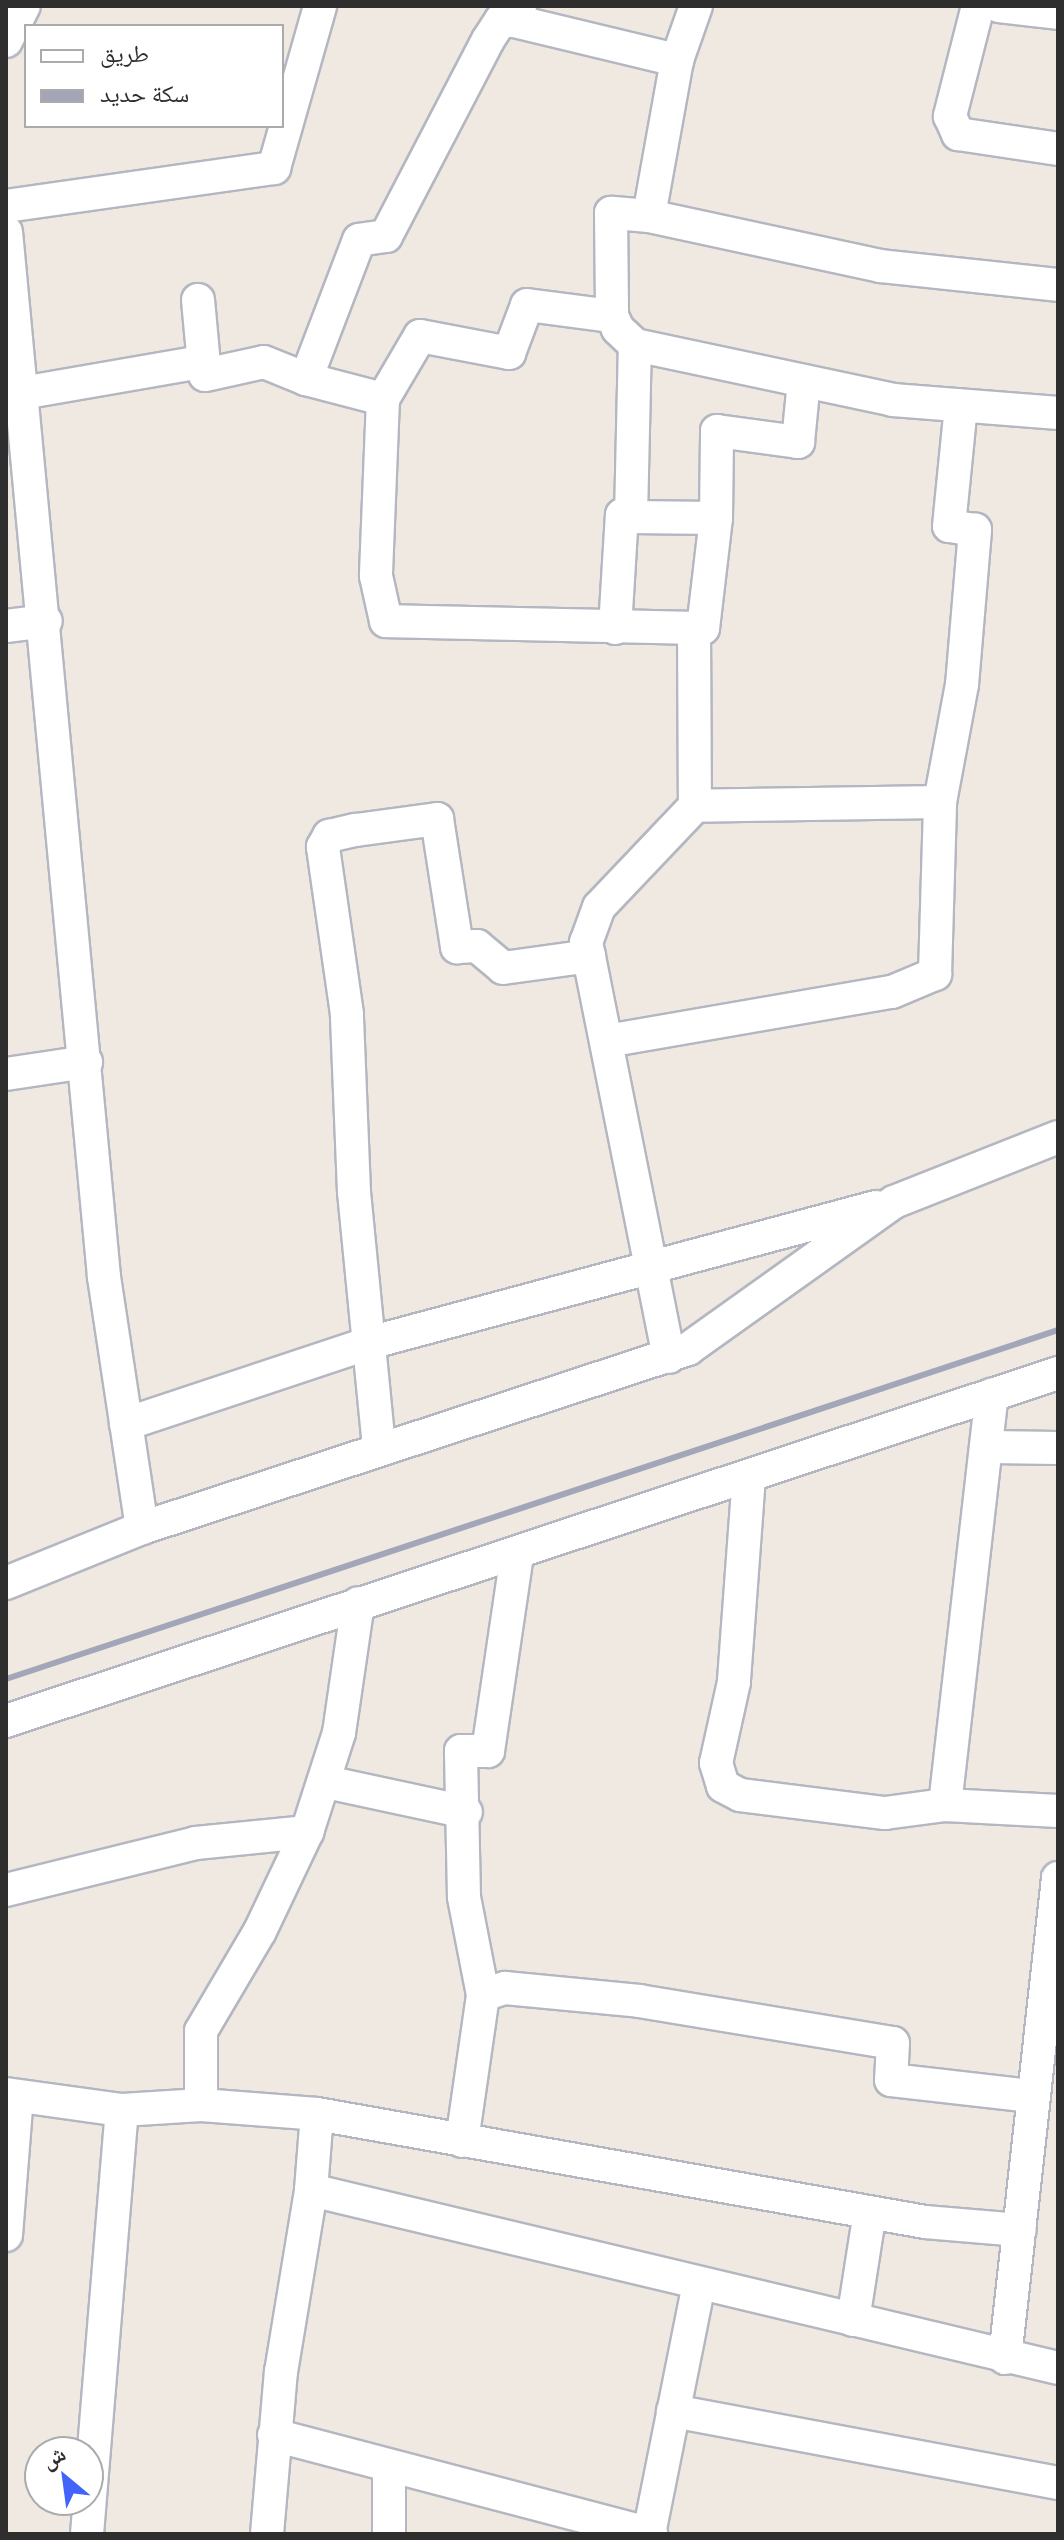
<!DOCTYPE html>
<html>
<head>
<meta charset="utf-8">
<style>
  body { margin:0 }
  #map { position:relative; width:1064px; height:2540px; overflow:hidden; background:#efe9e1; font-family:"Archivo Narrow","Noto Naskh Arabic",sans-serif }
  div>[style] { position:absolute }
  .roads { filter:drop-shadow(2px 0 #b4b7c1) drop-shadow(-2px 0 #b4b7c1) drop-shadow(0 2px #b4b7c1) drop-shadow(0 -2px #b4b7c1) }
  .minor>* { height:32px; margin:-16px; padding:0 16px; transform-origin:16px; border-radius:16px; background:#fff }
  .rail>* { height:6px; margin:-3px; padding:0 3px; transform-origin:3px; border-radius:3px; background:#a3a6b8 }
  span { translate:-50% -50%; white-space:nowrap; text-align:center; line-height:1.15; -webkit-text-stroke:6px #fff; paint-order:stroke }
  .frame { position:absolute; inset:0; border:8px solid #2e2e2e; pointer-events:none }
  .legend { position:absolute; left:24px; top:24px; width:260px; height:104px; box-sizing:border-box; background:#fff; border:2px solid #ababab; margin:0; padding:10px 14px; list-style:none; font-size:24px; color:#2e2e2e }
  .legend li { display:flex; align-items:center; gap:16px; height:40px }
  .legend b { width:40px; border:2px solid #ababab }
  .north { position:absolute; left:24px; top:2436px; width:80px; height:80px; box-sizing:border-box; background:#fff; border:2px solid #ababab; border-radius:50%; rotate:331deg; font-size:22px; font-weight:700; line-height:32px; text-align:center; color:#2e2e2e }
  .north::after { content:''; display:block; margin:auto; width:28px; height:36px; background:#4264fb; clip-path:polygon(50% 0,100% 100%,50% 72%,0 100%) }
</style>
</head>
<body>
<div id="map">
  <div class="roads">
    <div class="minor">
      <div style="left:520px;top:6px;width:16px;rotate:112deg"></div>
      <div style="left:514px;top:21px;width:13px;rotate:-176deg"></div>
      <div style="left:501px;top:20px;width:24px;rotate:123deg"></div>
      <div style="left:488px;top:40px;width:221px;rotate:117.5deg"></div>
      <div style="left:386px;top:236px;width:27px;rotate:172deg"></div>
      <div style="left:359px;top:240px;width:149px;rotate:110.9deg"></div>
      <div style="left:306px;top:379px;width:80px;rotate:14.6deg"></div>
      <div style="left:383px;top:399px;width:177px;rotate:92.3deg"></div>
      <div style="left:376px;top:576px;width:46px;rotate:77.5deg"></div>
      <div style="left:386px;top:621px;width:308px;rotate:1.3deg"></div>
      <div style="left:694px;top:628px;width:178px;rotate:89.7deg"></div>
      <div style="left:695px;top:806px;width:139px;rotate:133.5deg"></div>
      <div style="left:599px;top:907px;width:37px;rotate:110deg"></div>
      <div style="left:586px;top:942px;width:423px;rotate:78.7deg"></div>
      <div style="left:696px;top:6px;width:57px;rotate:109.4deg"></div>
      <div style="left:677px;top:60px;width:158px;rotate:100.2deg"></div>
      <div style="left:649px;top:216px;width:38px;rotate:-175deg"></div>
      <div style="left:611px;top:213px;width:103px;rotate:89.4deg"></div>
      <div style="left:612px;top:316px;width:14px;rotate:65deg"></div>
      <div style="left:618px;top:329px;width:23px;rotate:43deg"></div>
      <div style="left:635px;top:345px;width:264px;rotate:12deg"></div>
      <div style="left:893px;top:400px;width:166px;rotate:4.5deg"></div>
      <div style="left:978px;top:6px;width:114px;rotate:104.3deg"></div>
      <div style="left:950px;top:116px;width:20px;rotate:66deg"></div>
      <div style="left:958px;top:134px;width:101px;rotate:8.5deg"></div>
      <div style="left:999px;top:6px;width:59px;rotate:6.8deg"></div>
      <div style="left:514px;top:21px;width:168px;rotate:13.5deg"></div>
      <div style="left:6px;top:41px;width:39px;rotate:-63deg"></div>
      <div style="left:6px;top:206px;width:271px;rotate:-8.1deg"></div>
      <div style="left:274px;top:168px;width:168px;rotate:-74.1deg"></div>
      <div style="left:649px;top:216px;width:237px;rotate:12.2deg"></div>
      <div style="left:881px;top:266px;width:178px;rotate:6.1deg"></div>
      <div style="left:6px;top:232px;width:1050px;rotate:84.64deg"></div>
      <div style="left:104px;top:1277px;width:254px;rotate:81.4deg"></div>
      <div style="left:198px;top:300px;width:75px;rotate:84.7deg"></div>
      <div style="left:205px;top:375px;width:60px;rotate:-12.4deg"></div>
      <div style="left:264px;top:362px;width:45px;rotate:22deg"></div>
      <div style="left:22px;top:393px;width:183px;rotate:-9.8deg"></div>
      <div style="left:383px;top:399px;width:73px;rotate:-59.6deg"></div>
      <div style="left:420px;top:336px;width:91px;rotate:10.8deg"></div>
      <div style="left:509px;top:353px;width:51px;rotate:-69.4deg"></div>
      <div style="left:527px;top:305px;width:86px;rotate:7.4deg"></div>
      <div style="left:631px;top:517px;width:85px;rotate:0.7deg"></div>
      <div style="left:716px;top:518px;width:111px;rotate:96.7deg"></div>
      <div style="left:703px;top:628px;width:9px;rotate:180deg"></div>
      <div style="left:716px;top:518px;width:87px;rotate:-89.3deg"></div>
      <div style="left:717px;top:431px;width:82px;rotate:7.7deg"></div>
      <div style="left:798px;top:442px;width:61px;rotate:-84.4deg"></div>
      <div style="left:6px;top:626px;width:40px;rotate:-7.1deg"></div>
      <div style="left:615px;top:628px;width:113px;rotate:-86.5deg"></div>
      <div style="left:622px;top:515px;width:9px;rotate:13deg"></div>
      <div style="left:631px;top:517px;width:172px;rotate:-88.7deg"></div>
      <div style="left:940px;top:802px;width:119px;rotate:-79.4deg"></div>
      <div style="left:962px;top:685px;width:156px;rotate:-85.2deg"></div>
      <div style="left:975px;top:530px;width:26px;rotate:-171deg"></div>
      <div style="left:949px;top:526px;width:121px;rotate:-84.3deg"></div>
      <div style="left:607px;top:1041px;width:289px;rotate:-9.8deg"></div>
      <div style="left:892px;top:992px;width:47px;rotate:-22.7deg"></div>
      <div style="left:935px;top:974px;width:172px;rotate:-88.3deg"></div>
      <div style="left:940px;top:802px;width:245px;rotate:179.1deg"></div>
      <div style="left:6px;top:1074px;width:81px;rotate:-8.5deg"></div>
      <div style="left:126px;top:1424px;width:256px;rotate:-18.4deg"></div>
      <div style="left:369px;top:1343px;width:525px;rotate:-15.02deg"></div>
      <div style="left:379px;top:1447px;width:256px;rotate:-95.6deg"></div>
      <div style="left:354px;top:1192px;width:178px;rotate:-92.3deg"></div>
      <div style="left:347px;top:1014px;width:169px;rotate:-98.2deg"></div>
      <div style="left:323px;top:847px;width:13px;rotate:-61deg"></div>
      <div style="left:329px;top:836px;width:28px;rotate:-13deg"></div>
      <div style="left:356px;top:830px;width:82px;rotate:-7.7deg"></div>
      <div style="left:437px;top:819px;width:130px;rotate:81.1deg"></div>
      <div style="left:457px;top:947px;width:20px;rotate:-3deg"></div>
      <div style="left:477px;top:946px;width:34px;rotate:40deg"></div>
      <div style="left:503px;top:968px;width:87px;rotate:-7.9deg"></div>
      <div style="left:990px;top:1447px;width:68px;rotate:0.8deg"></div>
      <div style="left:749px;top:1476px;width:207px;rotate:94.2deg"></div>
      <div style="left:734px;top:1682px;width:83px;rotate:102.5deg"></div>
      <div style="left:716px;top:1763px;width:24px;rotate:73deg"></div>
      <div style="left:723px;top:1786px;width:19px;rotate:28deg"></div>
      <div style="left:740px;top:1795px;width:146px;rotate:7.1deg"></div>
      <div style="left:885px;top:1813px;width:61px;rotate:-7.6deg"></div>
      <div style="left:945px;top:1805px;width:113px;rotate:3deg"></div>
      <div style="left:6px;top:1583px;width:147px;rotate:-22deg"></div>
      <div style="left:142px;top:1528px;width:575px;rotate:-18.15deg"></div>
      <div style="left:688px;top:1349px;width:253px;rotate:-35.5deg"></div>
      <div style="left:894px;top:1202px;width:176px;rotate:-21.6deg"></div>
      <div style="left:6px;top:1721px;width:1108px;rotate:-18.3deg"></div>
      <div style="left:326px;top:1782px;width:143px;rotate:12.1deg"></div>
      <div style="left:945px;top:1805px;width:413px;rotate:-83.5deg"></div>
      <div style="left:6px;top:1890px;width:196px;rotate:-13.9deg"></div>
      <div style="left:196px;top:1843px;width:112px;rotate:-5.7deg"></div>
      <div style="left:307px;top:1832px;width:104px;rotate:-72.1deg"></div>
      <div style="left:339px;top:1733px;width:131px;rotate:-81.7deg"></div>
      <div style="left:483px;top:1995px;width:100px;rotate:-101deg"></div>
      <div style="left:464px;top:1897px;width:146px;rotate:-91.2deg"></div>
      <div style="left:461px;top:1751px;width:27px"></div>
      <div style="left:488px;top:1751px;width:198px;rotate:-81.6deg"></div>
      <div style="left:6px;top:2094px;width:117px;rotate:7.9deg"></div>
      <div style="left:122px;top:2110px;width:79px;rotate:-3.6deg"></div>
      <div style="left:201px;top:2105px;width:116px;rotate:4.4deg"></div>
      <div style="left:317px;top:2114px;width:618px;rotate:10.07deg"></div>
      <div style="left:925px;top:2222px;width:95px;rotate:4.8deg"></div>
      <div style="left:201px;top:2105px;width:74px;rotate:-90deg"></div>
      <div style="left:201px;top:2031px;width:116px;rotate:-59.5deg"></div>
      <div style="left:260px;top:1931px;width:110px;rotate:-64.6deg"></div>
      <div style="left:462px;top:2141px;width:148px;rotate:-81.8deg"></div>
      <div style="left:483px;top:1995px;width:23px;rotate:-18deg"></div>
      <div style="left:505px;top:1988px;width:135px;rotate:5.5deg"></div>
      <div style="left:639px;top:2001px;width:257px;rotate:9.4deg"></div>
      <div style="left:893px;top:2043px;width:37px;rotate:93deg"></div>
      <div style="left:891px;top:2080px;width:142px;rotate:6.5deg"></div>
      <div style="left:311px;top:2190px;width:768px;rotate:13.4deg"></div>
      <div style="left:6px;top:2235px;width:139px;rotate:-85.5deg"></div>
      <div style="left:853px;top:2320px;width:109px;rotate:-81.1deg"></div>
      <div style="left:1005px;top:2358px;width:483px;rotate:-83.7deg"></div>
      <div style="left:673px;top:2411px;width:392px;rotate:10.6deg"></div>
      <div style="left:274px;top:2435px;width:390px;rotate:14.7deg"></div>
      <div style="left:87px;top:2534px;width:425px;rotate:-85.3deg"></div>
      <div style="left:267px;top:2534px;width:163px;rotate:-85.1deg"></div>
      <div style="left:281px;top:2372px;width:184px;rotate:-80.6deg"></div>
      <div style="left:311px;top:2190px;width:76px;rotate:-85.5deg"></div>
      <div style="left:389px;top:2534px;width:65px;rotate:-90deg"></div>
      <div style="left:649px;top:2534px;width:255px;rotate:-78.7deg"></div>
    </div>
  </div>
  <div class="rail">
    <div style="left:6px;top:1679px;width:1108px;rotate:-18.35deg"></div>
  </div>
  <div class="frame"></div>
  <ul class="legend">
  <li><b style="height:10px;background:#fff"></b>طريق</li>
  <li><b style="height:10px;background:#a3a6b8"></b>سكة حديد</li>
  </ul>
  <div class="north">ش</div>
</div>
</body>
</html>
